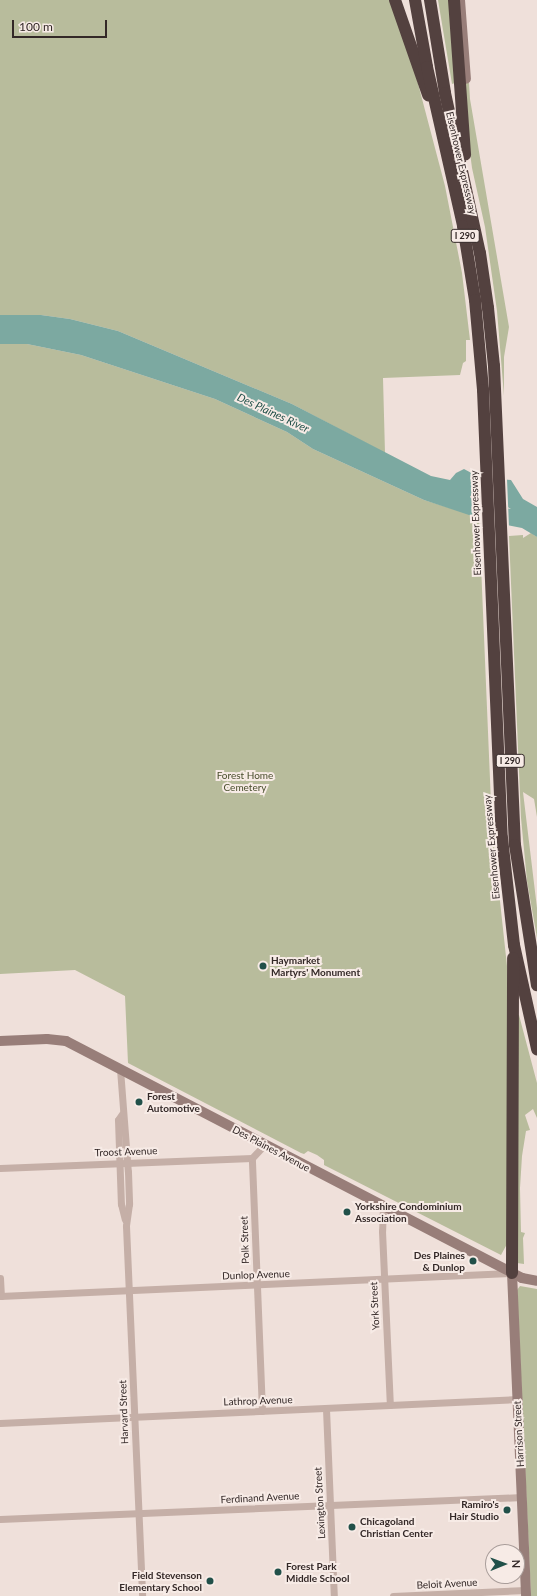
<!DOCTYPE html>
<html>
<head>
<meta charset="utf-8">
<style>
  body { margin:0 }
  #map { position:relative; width:537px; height:1596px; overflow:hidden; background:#efe0da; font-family:Lato,sans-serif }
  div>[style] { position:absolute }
  .green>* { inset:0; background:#b8bc9c }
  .water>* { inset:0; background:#7ca9a1 }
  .pier>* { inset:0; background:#efe0da }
  .street>* { height:7px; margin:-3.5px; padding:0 3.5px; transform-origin:3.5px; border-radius:3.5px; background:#c5afa7 }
  .secondary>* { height:10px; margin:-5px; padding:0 5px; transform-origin:5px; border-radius:5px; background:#987e79 }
  .highway>* { height:12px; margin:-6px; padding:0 6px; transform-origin:6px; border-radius:6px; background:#53413f }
  .dots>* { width:11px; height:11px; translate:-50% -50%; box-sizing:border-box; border:2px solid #f7ebe6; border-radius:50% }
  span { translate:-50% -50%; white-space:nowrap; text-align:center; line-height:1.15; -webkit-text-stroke:4px #f7ebe6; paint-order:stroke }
  .shield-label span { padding:1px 3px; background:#f7ebe6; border:1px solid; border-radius:3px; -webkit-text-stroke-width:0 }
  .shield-label { font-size:9px; color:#332827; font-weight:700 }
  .street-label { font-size:10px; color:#332827 }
  .park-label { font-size:10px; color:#494e2d }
  .poi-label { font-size:10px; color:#332827; font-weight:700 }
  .left { translate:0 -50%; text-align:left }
  .right { translate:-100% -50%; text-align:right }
  .water-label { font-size:11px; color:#215049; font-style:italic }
  .north { position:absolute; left:485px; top:1544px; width:40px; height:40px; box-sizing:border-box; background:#f7ebe6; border:1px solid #a99d9a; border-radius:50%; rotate:89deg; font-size:11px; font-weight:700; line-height:16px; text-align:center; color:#332827 }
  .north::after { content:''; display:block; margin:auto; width:14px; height:18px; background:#215049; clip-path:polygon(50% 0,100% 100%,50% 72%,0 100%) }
  .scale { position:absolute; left:12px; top:20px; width:95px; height:18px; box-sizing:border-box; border:2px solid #332827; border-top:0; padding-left:5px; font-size:12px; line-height:14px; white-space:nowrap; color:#332827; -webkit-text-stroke:3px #f7ebe6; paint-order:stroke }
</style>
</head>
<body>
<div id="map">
  <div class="green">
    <div style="clip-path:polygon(0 0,391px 0,416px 76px,445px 186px,462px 273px,470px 340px,466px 340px,466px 361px,463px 363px,460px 375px,383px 378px,385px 453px,292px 404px,118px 331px,70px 319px,41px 315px,0 315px)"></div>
    <div style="clip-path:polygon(438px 0,450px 0,455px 83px,452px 84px)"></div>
    <div style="clip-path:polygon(461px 83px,469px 83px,470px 99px,509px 327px,504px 357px,504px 396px,497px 311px,485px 227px,472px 168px)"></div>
    <div style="clip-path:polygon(0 344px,27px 344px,81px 355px,215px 399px,287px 432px,313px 449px,424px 500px,479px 517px,492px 827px,507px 966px,507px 1244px,501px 1255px,324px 1165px,324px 1160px,317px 1155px,308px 1151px,304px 1154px,301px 1153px,128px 1063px,125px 996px,75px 970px,0 974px)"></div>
    <div style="clip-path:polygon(531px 533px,537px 537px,537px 817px,534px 799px,523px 792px,537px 908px,537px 938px,527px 881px,521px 818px,509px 536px,523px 535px,523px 538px)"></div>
    <div style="clip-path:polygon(515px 1015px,519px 1015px,537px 1083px,537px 1118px,533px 1109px,525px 1115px,530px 1130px,526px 1131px,522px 1156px,520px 1188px,521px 1232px,525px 1233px,523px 1238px,524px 1264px,517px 1263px)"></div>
    <div style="clip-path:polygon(520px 1286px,537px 1289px,537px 1596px,531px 1596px,517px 1290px)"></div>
  </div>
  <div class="water">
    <div style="clip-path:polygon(evenodd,0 315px,41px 315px,70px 319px,118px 331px,292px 404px,431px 476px,450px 480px,456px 473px,464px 469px,477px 476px,511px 480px,523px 499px,537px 507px,537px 537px,522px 528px,487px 521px,424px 500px,313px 449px,287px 432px,215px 399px,81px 355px,27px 344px,0 344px,0 315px,472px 494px,489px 496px,511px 509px,477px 504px,470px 497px,472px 494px)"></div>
  </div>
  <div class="pier">
    <div style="clip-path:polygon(477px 474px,507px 479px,509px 527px,479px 520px,478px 500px,479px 503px,504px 506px,489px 498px,478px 496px)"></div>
  </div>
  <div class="street">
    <div style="left:120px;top:1069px;width:103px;rotate:85.6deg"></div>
    <div style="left:128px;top:1172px;width:32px;rotate:88deg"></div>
    <div style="left:129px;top:1204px;width:22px;rotate:98deg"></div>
    <div style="left:126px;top:1226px;width:370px;rotate:87.5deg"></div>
    <div style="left:122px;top:1114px;width:7px;rotate:124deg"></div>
    <div style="left:118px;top:1120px;width:84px;rotate:88deg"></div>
    <div style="left:121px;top:1204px;width:16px;rotate:76deg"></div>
    <div style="left:0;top:1168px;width:252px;rotate:-2.3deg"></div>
    <div style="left:383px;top:1206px;width:25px;rotate:92deg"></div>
    <div style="left:382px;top:1231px;width:174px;rotate:87.4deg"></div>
    <div style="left:0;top:1278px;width:18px;rotate:87deg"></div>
    <div style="left:0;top:1296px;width:512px;rotate:-2.58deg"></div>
    <div style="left:326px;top:1409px;width:187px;rotate:87.6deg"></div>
    <div style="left:262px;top:1411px;width:253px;rotate:-92.3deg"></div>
    <div style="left:252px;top:1158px;width:18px;rotate:-47deg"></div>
    <div style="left:0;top:1423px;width:519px;rotate:-2.65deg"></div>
    <div style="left:0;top:1519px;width:522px;rotate:-2.41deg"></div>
    <div style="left:393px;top:1596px;width:133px;rotate:-2.6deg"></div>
  </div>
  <div class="secondary">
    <div style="left:460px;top:0;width:79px;rotate:85.7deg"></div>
    <div style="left:0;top:1041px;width:47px;rotate:-2.4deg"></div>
    <div style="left:47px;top:1039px;width:19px;rotate:6deg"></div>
    <div style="left:66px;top:1041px;width:514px;rotate:27.46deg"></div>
    <div style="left:522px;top:1278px;width:15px;rotate:11deg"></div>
    <div style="left:512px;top:1273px;width:323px;rotate:87.5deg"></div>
  </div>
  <div class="highway">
    <div style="left:395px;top:0;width:101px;rotate:70.8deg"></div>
    <div style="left:415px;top:0;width:68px;rotate:79.8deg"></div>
    <div style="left:427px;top:67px;width:163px;rotate:77.2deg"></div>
    <div style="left:463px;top:226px;width:75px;rotate:80.8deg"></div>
    <div style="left:475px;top:300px;width:90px;rotate:84.9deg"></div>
    <div style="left:483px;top:390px;width:448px;rotate:87.6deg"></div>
    <div style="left:502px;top:838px;width:108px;rotate:83.6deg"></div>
    <div style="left:514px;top:945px;width:107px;rotate:77.5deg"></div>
    <div style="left:430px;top:0;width:94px;rotate:80.8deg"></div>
    <div style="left:445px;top:93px;width:164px;rotate:77.7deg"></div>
    <div style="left:480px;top:253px;width:56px;rotate:81.7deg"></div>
    <div style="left:488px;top:308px;width:58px;rotate:84.1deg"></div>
    <div style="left:494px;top:366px;width:479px;rotate:87.5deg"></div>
    <div style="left:515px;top:845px;width:142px;rotate:81.1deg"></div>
    <div style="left:454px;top:0;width:155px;rotate:85.9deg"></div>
    <div style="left:512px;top:1273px;width:315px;rotate:-89.8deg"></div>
  </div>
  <div class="dots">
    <div style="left:263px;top:966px;background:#215049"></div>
    <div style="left:139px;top:1102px;background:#215049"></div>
    <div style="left:347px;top:1212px;background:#215049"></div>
    <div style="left:473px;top:1261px;background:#215049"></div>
    <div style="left:507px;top:1510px;background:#215049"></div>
    <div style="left:352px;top:1527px;background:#215049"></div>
    <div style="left:278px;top:1572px;background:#215049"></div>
    <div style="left:210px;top:1581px;background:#215049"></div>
  </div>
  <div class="shield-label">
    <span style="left:465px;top:236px">I 290</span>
    <span style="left:510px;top:761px">I 290</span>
  </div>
  <div class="street-label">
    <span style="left:461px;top:163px;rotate:77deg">Eisenhower Expressway</span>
    <span style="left:476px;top:523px;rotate:-92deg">Eisenhower Expressway</span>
    <span style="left:492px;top:847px;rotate:-95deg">Eisenhower Expressway</span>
    <span style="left:271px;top:1149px;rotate:28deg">Des Plaines Avenue</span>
    <span style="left:126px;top:1152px;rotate:-2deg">Troost Avenue</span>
    <span style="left:245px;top:1240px;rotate:-92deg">Polk Street</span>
    <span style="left:256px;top:1275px;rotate:-2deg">Dunlop Avenue</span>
    <span style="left:375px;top:1306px;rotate:-93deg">York Street</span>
    <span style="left:258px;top:1401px;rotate:-2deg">Lathrop Avenue</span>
    <span style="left:124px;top:1412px;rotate:-92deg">Harvard Street</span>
    <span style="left:519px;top:1434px;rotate:-93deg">Harrison Street</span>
    <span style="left:260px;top:1498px;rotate:-3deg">Ferdinand Avenue</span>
    <span style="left:320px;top:1503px;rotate:-93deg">Lexington Street</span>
    <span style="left:447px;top:1584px;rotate:-3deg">Beloit Avenue</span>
  </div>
  <div class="park-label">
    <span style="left:245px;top:781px">Forest Home<br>Cemetery</span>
  </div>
  <div class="poi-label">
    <span class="left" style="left:271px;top:966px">Haymarket<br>Martyrs' Monument</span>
    <span class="left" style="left:147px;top:1102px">Forest<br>Automotive</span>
    <span class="left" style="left:355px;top:1212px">Yorkshire Condominium<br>Association</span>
    <span class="right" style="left:465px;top:1261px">Des Plaines<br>&amp; Dunlop</span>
    <span class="right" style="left:499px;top:1510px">Ramiro's<br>Hair Studio</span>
    <span class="left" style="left:360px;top:1527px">Chicagoland<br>Christian Center</span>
    <span class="left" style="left:286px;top:1572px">Forest Park<br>Middle School</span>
    <span class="right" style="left:202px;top:1581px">Field Stevenson<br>Elementary School</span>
  </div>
  <div class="water-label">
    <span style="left:273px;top:413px;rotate:25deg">Des Plaines River</span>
  </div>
  <div class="north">N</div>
  <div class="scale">100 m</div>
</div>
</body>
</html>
